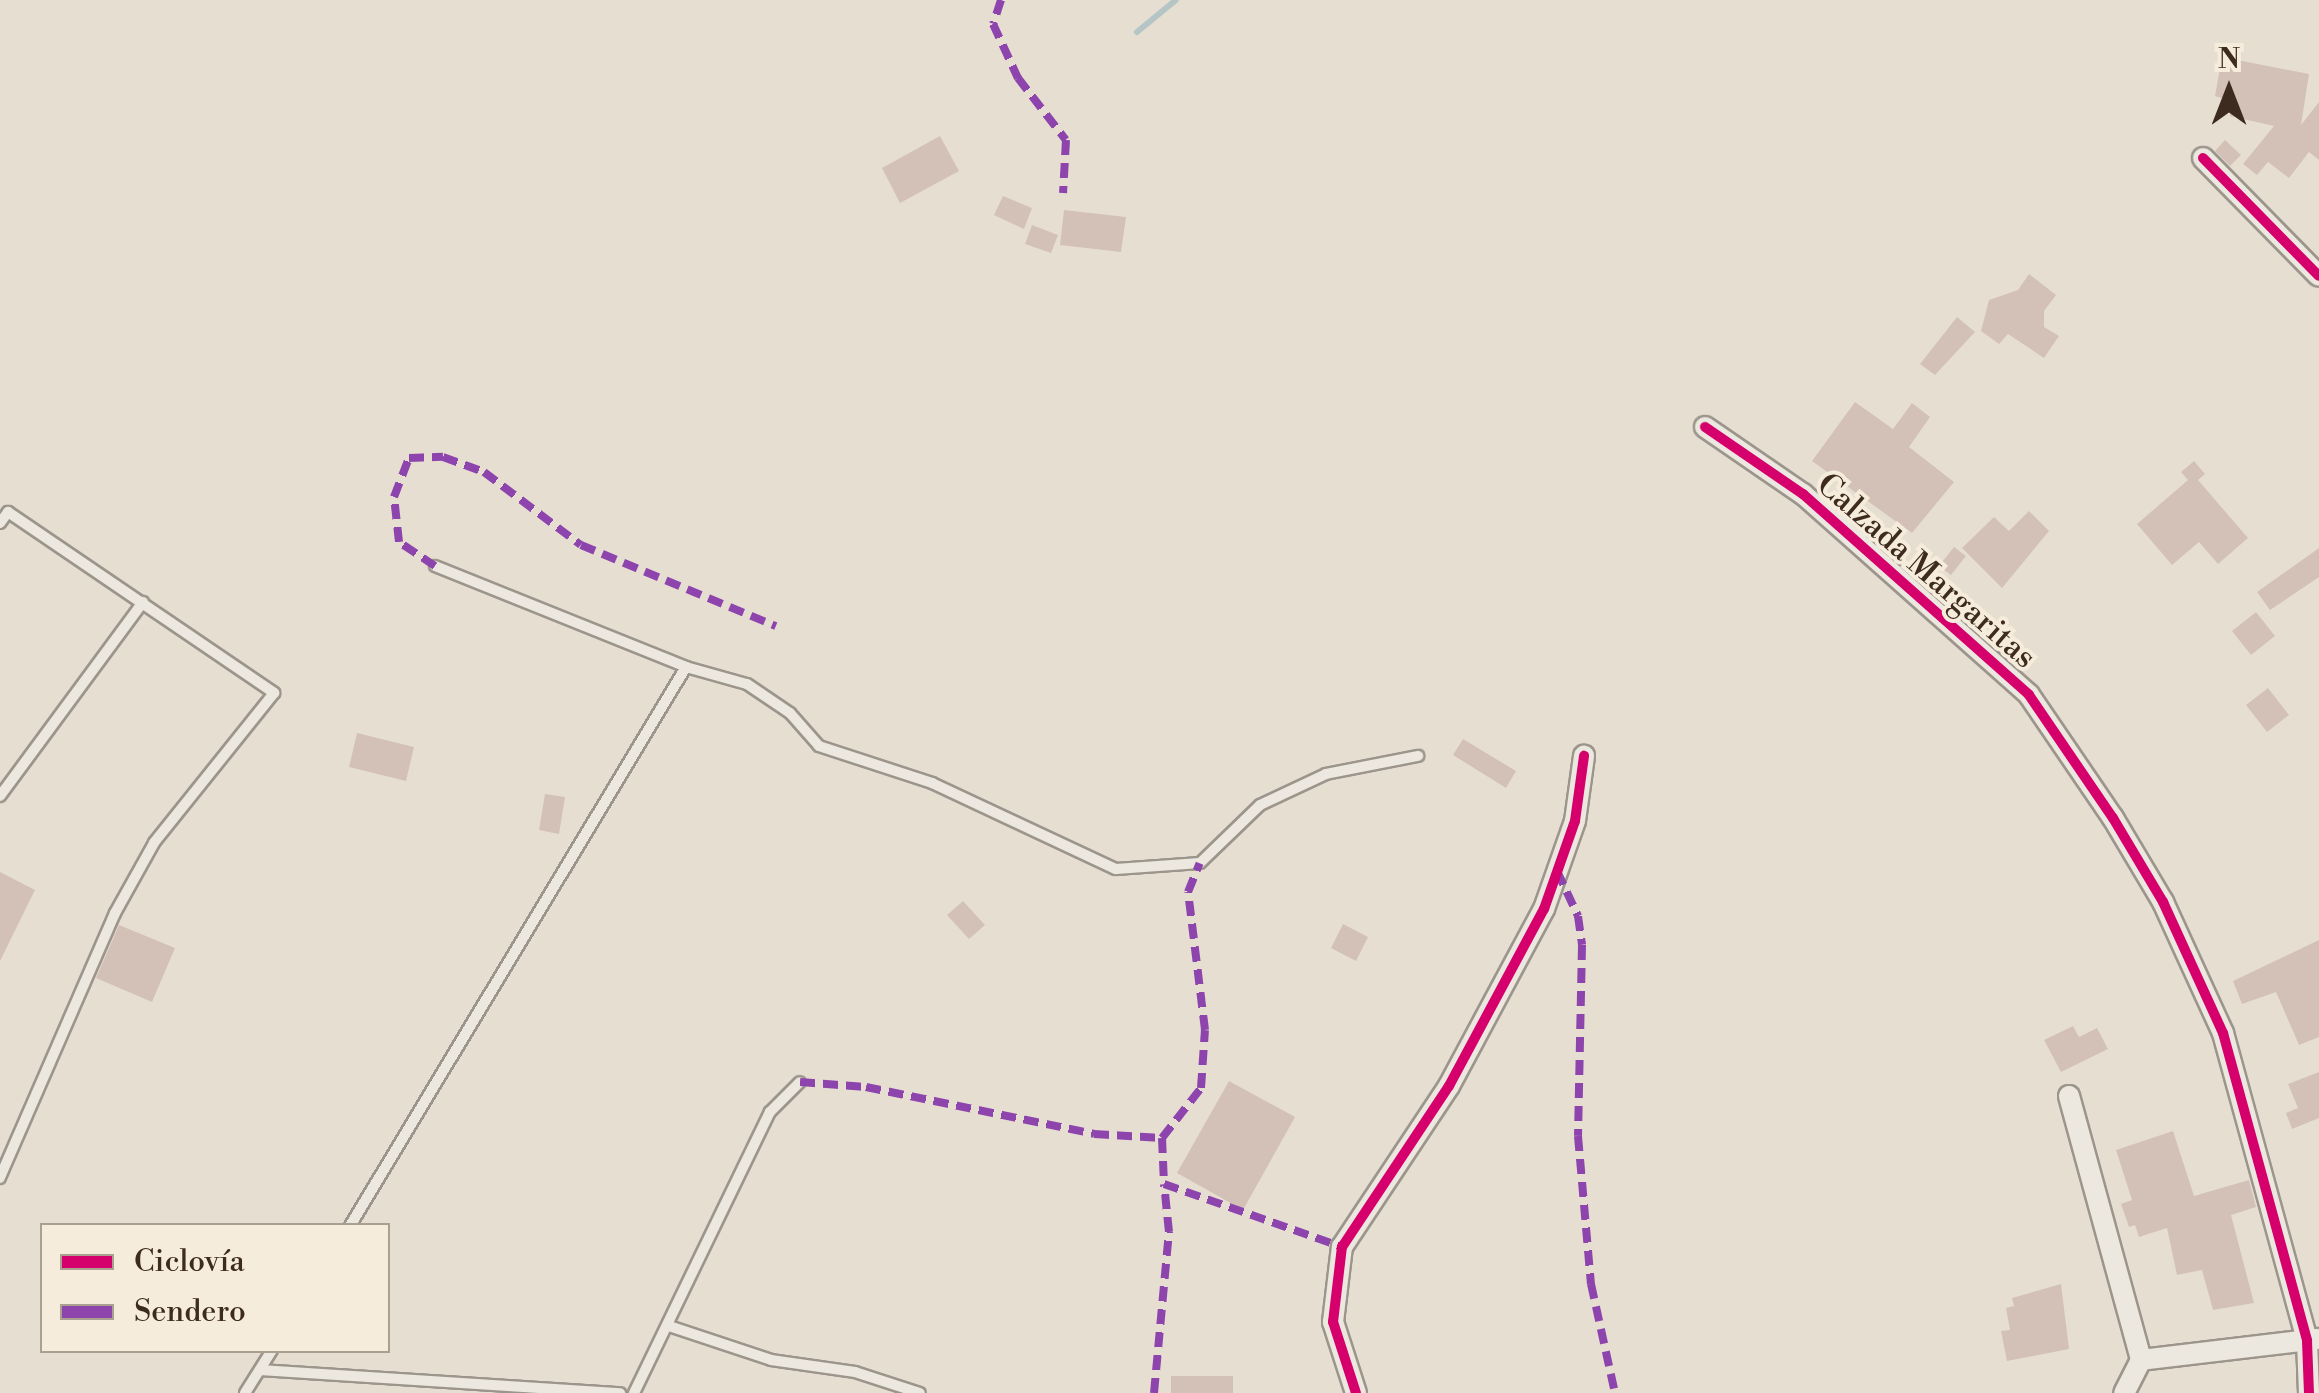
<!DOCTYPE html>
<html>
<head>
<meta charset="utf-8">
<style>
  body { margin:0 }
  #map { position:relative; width:2319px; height:1393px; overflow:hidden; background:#e6dfd1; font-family:"Libre Bodoni",serif }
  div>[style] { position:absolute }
  .stream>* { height:6px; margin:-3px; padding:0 3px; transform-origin:3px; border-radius:3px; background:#b5c5c6 }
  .building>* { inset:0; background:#d3c1b8 }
  .roads { filter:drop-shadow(2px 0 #9c958c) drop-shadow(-2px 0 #9c958c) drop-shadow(0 2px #9c958c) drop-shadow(0 -2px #9c958c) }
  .lane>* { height:10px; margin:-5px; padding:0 5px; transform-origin:5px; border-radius:5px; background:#ece8e0 }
  .street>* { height:20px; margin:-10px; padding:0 10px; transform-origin:10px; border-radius:10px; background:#ece8e0 }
  .quiet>* { height:8px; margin-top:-4px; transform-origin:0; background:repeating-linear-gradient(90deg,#8e44ad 0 15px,transparent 0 23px) }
  .cycleway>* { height:10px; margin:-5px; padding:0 5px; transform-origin:5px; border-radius:5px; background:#d6006c }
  span { translate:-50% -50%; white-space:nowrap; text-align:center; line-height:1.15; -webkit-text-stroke:8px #f5ecdb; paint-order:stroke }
  .street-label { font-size:32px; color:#3d2b1f }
  .legend { position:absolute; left:40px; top:1223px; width:350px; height:130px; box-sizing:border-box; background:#f5ecdb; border:2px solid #ab9f90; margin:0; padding:12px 18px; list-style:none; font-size:30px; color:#3d2b1f }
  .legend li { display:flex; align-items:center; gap:20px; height:50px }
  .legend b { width:50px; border:2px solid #ab9f90 }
  .north { position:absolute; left:2179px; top:40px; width:100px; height:100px; -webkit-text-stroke:8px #f5ecdb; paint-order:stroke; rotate:0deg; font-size:28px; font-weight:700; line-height:40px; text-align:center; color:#3d2b1f }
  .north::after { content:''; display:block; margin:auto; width:35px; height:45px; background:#3d2b1f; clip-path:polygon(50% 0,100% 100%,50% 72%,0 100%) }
</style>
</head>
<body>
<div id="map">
  <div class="stream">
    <div style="left:1137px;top:32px;width:50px;rotate:-39.4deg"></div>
  </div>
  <div class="building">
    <div style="clip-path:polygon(2222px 57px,2309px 74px,2301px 125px,2319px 102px,2319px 160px,2309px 152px,2289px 178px,2268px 162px,2257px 175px,2243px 164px,2274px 126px,2230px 116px,2231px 101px,2215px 96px)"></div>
    <div style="clip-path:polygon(940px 136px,959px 171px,900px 203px,882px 168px)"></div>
    <div style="clip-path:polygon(2225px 140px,2241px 155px,2230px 166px,2215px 151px)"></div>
    <div style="clip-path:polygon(1003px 196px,1032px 208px,1024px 229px,994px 215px)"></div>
    <div style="clip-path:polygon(1064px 210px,1126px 217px,1121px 252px,1060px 245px)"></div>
    <div style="clip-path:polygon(1032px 225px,1058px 235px,1051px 253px,1025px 244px)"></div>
    <div style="clip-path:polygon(2029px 274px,2056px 295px,2044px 311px,2044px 327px,2059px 336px,2044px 358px,2008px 334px,1999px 344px,1981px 331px,1989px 300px,2018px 290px)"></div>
    <div style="clip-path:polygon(1957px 317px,1975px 332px,1935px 375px,1920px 364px)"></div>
    <div style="clip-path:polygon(1855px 402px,1893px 429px,1912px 403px,1930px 417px,1909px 447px,1954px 482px,1912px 533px,1812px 461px)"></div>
    <div style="clip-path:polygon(2194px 461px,2205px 474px,2198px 480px,2248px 538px,2218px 564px,2199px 542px,2172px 565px,2137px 524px,2188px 480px,2181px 472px)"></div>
    <div style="clip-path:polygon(2029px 511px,2049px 531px,2002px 588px,1962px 548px,1994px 517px,2009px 531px)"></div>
    <div style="clip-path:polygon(1954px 547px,1966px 556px,1951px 575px,1939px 566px)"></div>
    <div style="clip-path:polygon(2319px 548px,2319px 577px,2270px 610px,2257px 592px)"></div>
    <div style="clip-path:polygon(2256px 612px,2275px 636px,2251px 655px,2232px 631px)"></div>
    <div style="clip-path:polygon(2268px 688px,2289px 715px,2267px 732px,2246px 705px)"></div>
    <div style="clip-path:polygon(357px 733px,414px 747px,406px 781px,349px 767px)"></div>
    <div style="clip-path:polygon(1463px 739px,1516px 771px,1506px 788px,1453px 755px)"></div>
    <div style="clip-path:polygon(545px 794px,565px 797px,559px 834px,539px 830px)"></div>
    <div style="clip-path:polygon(0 872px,35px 890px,0 961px)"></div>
    <div style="clip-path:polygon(963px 901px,985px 925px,969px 939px,947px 915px)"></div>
    <div style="clip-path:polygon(1343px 924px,1368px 937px,1356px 961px,1331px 948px)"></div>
    <div style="clip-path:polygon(119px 925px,175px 948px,152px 1002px,96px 978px)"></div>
    <div style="clip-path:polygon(2319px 940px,2319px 1037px,2299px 1045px,2276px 992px,2242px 1004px,2233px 981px)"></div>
    <div style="clip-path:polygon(2073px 1026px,2079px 1037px,2097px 1028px,2108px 1049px,2061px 1072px,2044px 1040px)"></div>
    <div style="clip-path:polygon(2319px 1072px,2319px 1118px,2292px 1129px,2286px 1113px,2298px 1108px,2288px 1084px)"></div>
    <div style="clip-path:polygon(1229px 1081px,1295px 1117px,1243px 1210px,1177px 1173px)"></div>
    <div style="clip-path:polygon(2173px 1131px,2194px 1196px,2249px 1180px,2256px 1207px,2231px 1215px,2254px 1303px,2213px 1310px,2202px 1270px,2177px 1275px,2167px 1228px,2139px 1237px,2135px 1225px,2129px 1227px,2121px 1204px,2132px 1200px,2116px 1150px)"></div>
    <div style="clip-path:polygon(2061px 1284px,2069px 1349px,2007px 1361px,2001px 1331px,2010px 1330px,2006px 1308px,2014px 1306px,2012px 1298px)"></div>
    <div style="clip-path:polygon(1171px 1376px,1233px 1376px,1233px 1393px,1171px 1393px)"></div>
  </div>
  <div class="roads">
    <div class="lane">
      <div style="left:0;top:523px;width:14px;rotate:-54deg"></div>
      <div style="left:8px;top:512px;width:322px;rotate:34.2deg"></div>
      <div style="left:274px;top:693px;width:192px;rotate:128.7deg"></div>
      <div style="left:154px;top:843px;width:80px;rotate:119.1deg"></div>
      <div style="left:115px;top:913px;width:289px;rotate:113.5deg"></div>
      <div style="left:435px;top:566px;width:271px;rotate:21.9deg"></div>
      <div style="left:686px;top:667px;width:63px;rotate:15.6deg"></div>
      <div style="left:747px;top:684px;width:52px;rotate:34deg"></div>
      <div style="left:790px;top:713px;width:44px;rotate:48.7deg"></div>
      <div style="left:819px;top:746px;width:119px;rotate:18.1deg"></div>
      <div style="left:932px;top:783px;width:203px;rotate:25.1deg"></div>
      <div style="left:1116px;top:869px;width:84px;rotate:-4.1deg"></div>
      <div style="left:1200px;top:863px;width:83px;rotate:-44deg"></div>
      <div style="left:1260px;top:805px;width:73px;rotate:-25.2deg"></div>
      <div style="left:1326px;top:774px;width:94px;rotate:-11.1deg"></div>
      <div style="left:0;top:796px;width:241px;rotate:-53.6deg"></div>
      <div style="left:350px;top:1226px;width:652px;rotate:-58.99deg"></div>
      <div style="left:669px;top:1326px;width:108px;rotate:18.4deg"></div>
      <div style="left:771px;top:1360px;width:85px;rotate:8.1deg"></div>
      <div style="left:855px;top:1372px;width:68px;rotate:17.9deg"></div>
      <div style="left:260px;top:1370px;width:361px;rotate:3.7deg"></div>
      <div style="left:245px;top:1393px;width:51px;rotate:-57.9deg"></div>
      <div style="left:634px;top:1393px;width:312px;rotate:-64.2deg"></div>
      <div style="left:770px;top:1112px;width:42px;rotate:-45deg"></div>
    </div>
    <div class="street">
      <div style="left:2203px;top:158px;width:165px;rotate:45.5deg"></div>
      <div style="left:1705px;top:427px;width:119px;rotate:34.4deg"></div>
      <div style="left:1803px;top:494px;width:302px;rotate:41.6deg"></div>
      <div style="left:2029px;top:695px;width:149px;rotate:55.7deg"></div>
      <div style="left:2113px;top:818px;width:98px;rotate:59.2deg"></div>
      <div style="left:2163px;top:902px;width:144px;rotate:65.4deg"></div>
      <div style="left:2223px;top:1033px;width:319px;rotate:74.7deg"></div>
      <div style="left:2307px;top:1341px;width:52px;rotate:87.8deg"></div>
      <div style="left:2069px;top:1096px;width:274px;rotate:74.7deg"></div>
      <div style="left:2141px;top:1360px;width:37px;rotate:117deg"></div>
      <div style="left:2141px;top:1360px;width:178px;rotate:-6.8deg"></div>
      <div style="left:1356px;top:1393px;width:75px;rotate:-107.9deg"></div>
      <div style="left:1333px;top:1322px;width:76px;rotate:-83.2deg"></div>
      <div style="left:1342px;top:1247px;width:193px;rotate:-56.4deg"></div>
      <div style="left:1449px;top:1086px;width:201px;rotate:-61.8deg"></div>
      <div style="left:1544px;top:909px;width:93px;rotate:-70.6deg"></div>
      <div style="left:1575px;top:821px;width:66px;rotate:-82.1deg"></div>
    </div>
  </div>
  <div class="quiet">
    <div style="left:1001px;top:0;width:25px;rotate:108deg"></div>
    <div style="left:993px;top:24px;width:60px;rotate:65.2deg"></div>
    <div style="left:1018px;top:78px;width:78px;rotate:52.3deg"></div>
    <div style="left:1066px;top:140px;width:53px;rotate:93.2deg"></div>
    <div style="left:435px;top:566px;width:43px;rotate:-146.3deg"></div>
    <div style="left:399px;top:542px;width:45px;rotate:-96.3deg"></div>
    <div style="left:394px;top:497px;width:42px;rotate:-69deg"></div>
    <div style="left:409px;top:458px;width:34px;rotate:-2deg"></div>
    <div style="left:443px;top:457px;width:44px;rotate:20.1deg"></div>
    <div style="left:484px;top:472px;width:121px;rotate:37deg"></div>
    <div style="left:581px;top:545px;width:211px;rotate:22.6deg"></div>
    <div style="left:1557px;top:871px;width:50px;rotate:65deg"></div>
    <div style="left:1578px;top:916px;width:29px;rotate:82deg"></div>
    <div style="left:1582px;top:945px;width:191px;rotate:91.2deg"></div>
    <div style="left:1578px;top:1136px;width:149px;rotate:85deg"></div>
    <div style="left:1591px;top:1284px;width:112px;rotate:77.6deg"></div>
    <div style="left:800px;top:1082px;width:66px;rotate:4.3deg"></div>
    <div style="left:866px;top:1087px;width:233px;rotate:11.6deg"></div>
    <div style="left:1094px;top:1134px;width:68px;rotate:3.4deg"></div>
    <div style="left:1162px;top:1138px;width:46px;rotate:87.5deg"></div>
    <div style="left:1164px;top:1184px;width:189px;rotate:19.5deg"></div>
    <div style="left:1162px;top:1138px;width:63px;rotate:-52deg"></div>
    <div style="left:1201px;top:1088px;width:58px;rotate:-86.1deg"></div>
    <div style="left:1205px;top:1030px;width:139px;rotate:-97deg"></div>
    <div style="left:1188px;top:892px;width:31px;rotate:-68deg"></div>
    <div style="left:1154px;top:1393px;width:162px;rotate:-84.7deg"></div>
    <div style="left:1169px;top:1232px;width:48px;rotate:-95.9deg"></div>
  </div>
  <div class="cycleway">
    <div style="left:2203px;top:158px;width:165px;rotate:45.5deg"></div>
    <div style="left:1705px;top:427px;width:119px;rotate:34.4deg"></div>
    <div style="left:1803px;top:494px;width:302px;rotate:41.6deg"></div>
    <div style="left:2029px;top:695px;width:149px;rotate:55.7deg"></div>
    <div style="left:2113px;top:818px;width:98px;rotate:59.2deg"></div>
    <div style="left:2163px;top:902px;width:144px;rotate:65.4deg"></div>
    <div style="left:2223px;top:1033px;width:319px;rotate:74.7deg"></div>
    <div style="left:2307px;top:1341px;width:52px;rotate:87.8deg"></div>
    <div style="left:1356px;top:1393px;width:75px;rotate:-107.9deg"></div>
    <div style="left:1333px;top:1322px;width:76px;rotate:-83.2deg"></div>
    <div style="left:1342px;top:1247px;width:193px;rotate:-56.4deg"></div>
    <div style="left:1449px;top:1086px;width:201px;rotate:-61.8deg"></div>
    <div style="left:1544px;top:909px;width:93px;rotate:-70.6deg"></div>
    <div style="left:1575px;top:821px;width:66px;rotate:-82.1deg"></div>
  </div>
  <div class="street-label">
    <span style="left:1926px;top:571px;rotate:41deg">Calzada Margaritas</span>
  </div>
  <ul class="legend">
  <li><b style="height:12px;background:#d6006c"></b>Ciclovía</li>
  <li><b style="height:12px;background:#8e44ad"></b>Sendero</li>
  </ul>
  <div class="north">N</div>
</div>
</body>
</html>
